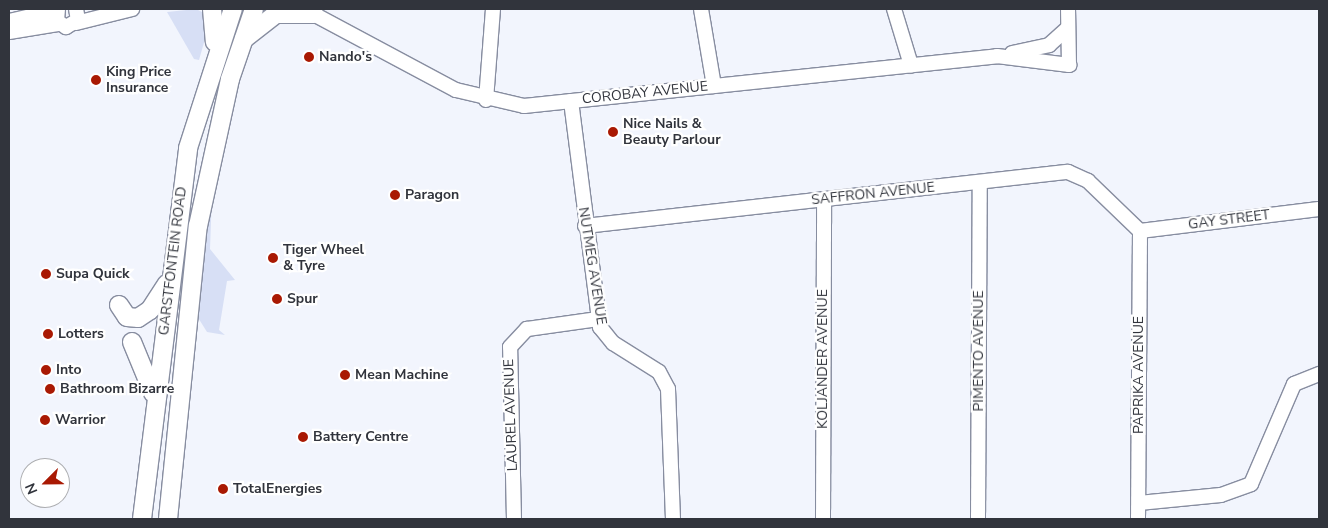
<!DOCTYPE html>
<html>
<head>
<meta charset="utf-8">
<style>
  body { margin:0 }
  #map { position:relative; width:1328px; height:528px; overflow:hidden; background:#f2f5fd; font-family:"Nunito Sans",sans-serif }
  div>[style] { position:absolute }
  .green>* { inset:0; background:#d7dff5 }
  .roads { filter:drop-shadow(1px 0 #878da0) drop-shadow(-1px 0 #878da0) drop-shadow(0 1px #878da0) drop-shadow(0 -1px #878da0) }
  .minor>* { height:14px; margin:-7px; padding:0 7px; transform-origin:7px; border-radius:7px; background:#fff }
  .major>* { height:18px; margin:-9px; padding:0 9px; transform-origin:9px; border-radius:9px; background:#fff }
  .dots>* { width:14px; height:14px; translate:-50% -50%; box-sizing:border-box; border:2px solid #fff; border-radius:50% }
  span { translate:-50% -50%; white-space:nowrap; text-align:center; line-height:1.15; -webkit-text-stroke:4.5px #fff; paint-order:stroke }
  .poi-label { font-size:14px; color:#31343c; font-weight:700 }
  .left { translate:0 -50%; text-align:left }
  .street-label { font-size:14px; color:#31343c }
  .frame { position:absolute; inset:0; border:10px solid #31343c; pointer-events:none }
  .north { position:absolute; left:20px; top:458px; width:50px; height:50px; box-sizing:border-box; background:#fff; border:1px solid #adaeb1; border-radius:50%; rotate:247deg; font-size:14px; font-weight:700; line-height:20px; text-align:center; color:#31343c }
  .north::after { content:''; display:block; margin:auto; width:18px; height:22px; background:#a91903; clip-path:polygon(50% 0,100% 100%,50% 72%,0 100%) }
</style>
</head>
<body>
<div id="map">
  <div class="green">
    <div style="clip-path:polygon(196px 9px,206px 14px,209px 25px,199px 60px,194px 59px,167px 12px)"></div>
    <div style="clip-path:polygon(212px 194px,210px 249px,235px 280px,227px 281px,219px 330px,225px 335px,207px 332px,197px 316px)"></div>
  </div>
  <div class="roads">
    <div class="minor">
      <div style="left:58px;top:9px;width:12px;rotate:95deg"></div>
      <div style="left:57px;top:21px;width:11px;rotate:34deg"></div>
      <div style="left:66px;top:27px;width:14px;rotate:-30deg"></div>
      <div style="left:78px;top:20px;width:11px;rotate:-100deg"></div>
      <div style="left:701px;top:9px;width:78px;rotate:80.4deg"></div>
      <div style="left:894px;top:9px;width:59px;rotate:73.1deg"></div>
      <div style="left:306px;top:10px;width:170px;rotate:28.1deg"></div>
      <div style="left:456px;top:90px;width:70px;rotate:13.2deg"></div>
      <div style="left:524px;top:106px;width:476px;rotate:-6deg"></div>
      <div style="left:997px;top:56px;width:73px;rotate:7.1deg"></div>
      <div style="left:1069px;top:65px;width:56px;rotate:-91deg"></div>
      <div style="left:9px;top:21px;width:49px;rotate:-12.9deg"></div>
      <div style="left:76px;top:23px;width:58px;rotate:-14deg"></div>
      <div style="left:9px;top:32px;width:51px;rotate:-9.1deg"></div>
      <div style="left:1012px;top:53px;width:38px;rotate:-12deg"></div>
      <div style="left:1049px;top:45px;width:25px;rotate:-42deg"></div>
      <div style="left:486px;top:100px;width:91px;rotate:-85.6deg"></div>
      <div style="left:571px;top:101px;width:228px;rotate:82.7deg"></div>
      <div style="left:600px;top:327px;width:21px;rotate:51deg"></div>
      <div style="left:613px;top:343px;width:54px;rotate:32.2deg"></div>
      <div style="left:659px;top:372px;width:19px;rotate:62deg"></div>
      <div style="left:668px;top:389px;width:130px;rotate:87.8deg"></div>
      <div style="left:585px;top:226px;width:486px;rotate:-6.4deg"></div>
      <div style="left:1068px;top:172px;width:22px;rotate:24deg"></div>
      <div style="left:1088px;top:181px;width:72px;rotate:43.9deg"></div>
      <div style="left:1140px;top:231px;width:180px;rotate:-7deg"></div>
      <div style="left:1139px;top:503px;width:82px;rotate:-5.6deg"></div>
      <div style="left:1221px;top:495px;width:32px;rotate:-20deg"></div>
      <div style="left:1251px;top:484px;width:109px;rotate:-66.7deg"></div>
      <div style="left:1294px;top:384px;width:27px;rotate:-22deg"></div>
      <div style="left:514px;top:519px;width:172px;rotate:-91.3deg"></div>
      <div style="left:510px;top:347px;width:25px;rotate:-47deg"></div>
      <div style="left:527px;top:329px;width:72px;rotate:-8deg"></div>
      <div style="left:823px;top:519px;width:320px;rotate:-89.8deg"></div>
      <div style="left:978px;top:519px;width:337px;rotate:-89.7deg"></div>
      <div style="left:1138px;top:519px;width:288px;rotate:-89.6deg"></div>
    </div>
    <div class="major">
      <div style="left:212px;top:9px;width:33px;rotate:85deg"></div>
      <div style="left:244px;top:39px;width:41px;rotate:-38deg"></div>
      <div style="left:276px;top:14px;width:38px"></div>
      <div style="left:119px;top:305px;width:14px;rotate:56deg"></div>
      <div style="left:127px;top:317px;width:11px;rotate:5deg"></div>
      <div style="left:138px;top:318px;width:14px;rotate:-34deg"></div>
      <div style="left:150px;top:310px;width:31px;rotate:-57deg"></div>
      <div style="left:132px;top:342px;width:55px;rotate:67.6deg"></div>
      <div style="left:142px;top:519px;width:374px;rotate:-82.9deg"></div>
      <div style="left:188px;top:148px;width:146px;rotate:-72.1deg"></div>
      <div style="left:168px;top:519px;width:295px;rotate:-84.2deg"></div>
      <div style="left:198px;top:226px;width:150px;rotate:-77.7deg"></div>
      <div style="left:230px;top:79px;width:74px;rotate:-71.1deg"></div>
    </div>
  </div>
  <div class="dots">
    <div style="left:309px;top:57px;background:#a91903"></div>
    <div style="left:96px;top:80px;background:#a91903"></div>
    <div style="left:613px;top:132px;background:#a91903"></div>
    <div style="left:395px;top:195px;background:#a91903"></div>
    <div style="left:273px;top:258px;background:#a91903"></div>
    <div style="left:46px;top:274px;background:#a91903"></div>
    <div style="left:277px;top:299px;background:#a91903"></div>
    <div style="left:48px;top:334px;background:#a91903"></div>
    <div style="left:46px;top:370px;background:#a91903"></div>
    <div style="left:345px;top:375px;background:#a91903"></div>
    <div style="left:50px;top:389px;background:#a91903"></div>
    <div style="left:45px;top:420px;background:#a91903"></div>
    <div style="left:303px;top:437px;background:#a91903"></div>
    <div style="left:223px;top:489px;background:#a91903"></div>
  </div>
  <div class="poi-label">
    <span class="left" style="left:319px;top:57px">Nando's</span>
    <span class="left" style="left:106px;top:80px">King Price<br>Insurance</span>
    <span class="left" style="left:623px;top:132px">Nice Nails &amp;<br>Beauty Parlour</span>
    <span class="left" style="left:405px;top:195px">Paragon</span>
    <span class="left" style="left:283px;top:258px">Tiger Wheel<br>&amp; Tyre</span>
    <span class="left" style="left:56px;top:274px">Supa Quick</span>
    <span class="left" style="left:287px;top:299px">Spur</span>
    <span class="left" style="left:58px;top:334px">Lotters</span>
    <span class="left" style="left:56px;top:370px">Into</span>
    <span class="left" style="left:355px;top:375px">Mean Machine</span>
    <span class="left" style="left:60px;top:389px">Bathroom Bizarre</span>
    <span class="left" style="left:55px;top:420px">Warrior</span>
    <span class="left" style="left:313px;top:437px">Battery Centre</span>
    <span class="left" style="left:233px;top:489px">TotalEnergies</span>
  </div>
  <div class="street-label">
    <span style="left:645px;top:93px;rotate:-6deg">COROBAY AVENUE</span>
    <span style="left:873px;top:194px;rotate:-6deg">SAFFRON AVENUE</span>
    <span style="left:1229px;top:220px;rotate:-7deg">GAY STREET</span>
    <span style="left:173px;top:261px;rotate:-83deg">GARSTFONTEIN ROAD</span>
    <span style="left:592px;top:266px;rotate:81deg">NUTMEG AVENUE</span>
    <span style="left:979px;top:351px;rotate:-90deg">PIMENTO AVENUE</span>
    <span style="left:823px;top:359px;rotate:-90deg">KOLJANDER AVENUE</span>
    <span style="left:1139px;top:375px;rotate:-90deg">PAPRIKA AVENUE</span>
    <span style="left:511px;top:415px;rotate:-92deg">LAUREL AVENUE</span>
  </div>
  <div class="frame"></div>
  <div class="north">N</div>
</div>
</body>
</html>
